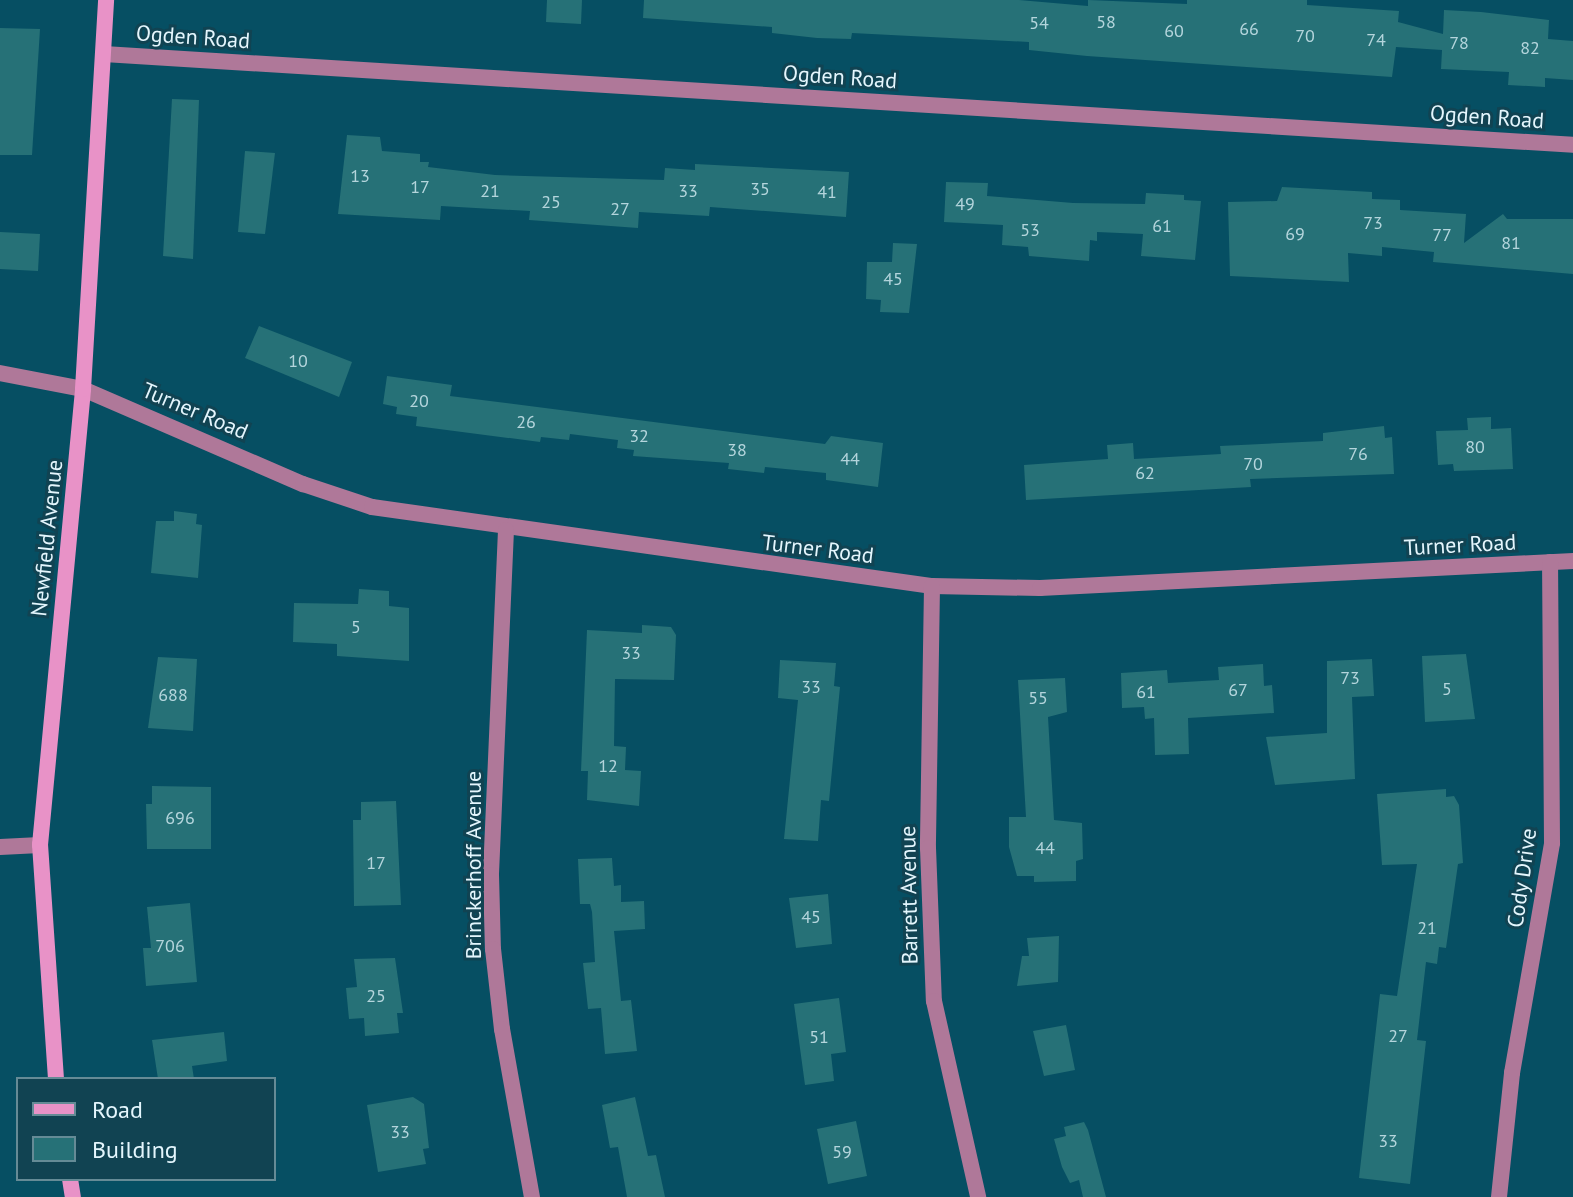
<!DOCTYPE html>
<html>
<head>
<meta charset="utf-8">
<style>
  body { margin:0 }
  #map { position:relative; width:1573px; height:1197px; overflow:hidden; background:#064f63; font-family:"PT Sans",sans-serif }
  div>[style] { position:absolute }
  .building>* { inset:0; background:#267177 }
  .minor>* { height:16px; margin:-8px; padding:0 8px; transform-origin:8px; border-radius:8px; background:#af7899 }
  .tertiary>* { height:16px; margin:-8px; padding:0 8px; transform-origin:8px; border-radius:8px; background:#af7899 }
  .secondary>* { height:16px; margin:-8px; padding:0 8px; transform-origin:8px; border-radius:8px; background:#e892c7 }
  span { translate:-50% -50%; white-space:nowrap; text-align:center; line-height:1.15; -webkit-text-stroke:6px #114352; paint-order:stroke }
  .number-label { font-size:18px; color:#b4d5dc }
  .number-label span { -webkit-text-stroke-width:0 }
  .street-label { font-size:22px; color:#e4f6fd }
  .legend { position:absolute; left:16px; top:1077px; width:260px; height:104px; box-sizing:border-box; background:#114352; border:2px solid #658b96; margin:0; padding:10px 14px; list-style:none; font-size:24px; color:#e4f6fd }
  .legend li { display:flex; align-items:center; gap:16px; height:40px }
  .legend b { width:40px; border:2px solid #658b96 }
</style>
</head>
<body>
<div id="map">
  <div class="building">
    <div style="clip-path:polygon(547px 0,582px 0,581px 24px,546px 22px)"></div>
    <div style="clip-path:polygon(644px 0,1019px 0,1088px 6px,1088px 0,1187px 4px,1187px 0,1307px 0,1307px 5px,1399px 11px,1398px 22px,1443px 34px,1444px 10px,1481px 12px,1549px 20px,1548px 39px,1573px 41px,1573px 80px,1545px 78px,1545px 87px,1508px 85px,1509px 72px,1441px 69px,1442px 50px,1396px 47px,1392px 77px,1087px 56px,1029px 50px,1029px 42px,852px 33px,851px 39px,817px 38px,772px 33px,772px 27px,643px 18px)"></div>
    <div style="clip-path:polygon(0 28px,40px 29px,32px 155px,0 155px)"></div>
    <div style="clip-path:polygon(172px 99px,199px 100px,193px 259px,163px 256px)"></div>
    <div style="clip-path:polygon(347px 135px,380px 137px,382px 151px,420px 154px,420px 162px,429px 162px,428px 167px,495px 175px,664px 180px,665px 168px,695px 170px,695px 164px,849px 172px,846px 217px,710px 207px,709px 216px,639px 212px,638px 228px,529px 220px,530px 211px,441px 206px,440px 220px,338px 214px)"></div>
    <div style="clip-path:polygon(245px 151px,275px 153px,265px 234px,238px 232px)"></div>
    <div style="clip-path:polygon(946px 182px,988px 183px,987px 196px,1073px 203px,1145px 204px,1146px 193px,1184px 195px,1184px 200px,1201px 201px,1195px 260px,1141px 256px,1143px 234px,1097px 232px,1097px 241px,1090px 240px,1089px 261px,1029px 256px,1028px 247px,1002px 245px,1003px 225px,944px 222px)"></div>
    <div style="clip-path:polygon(1282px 187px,1372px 192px,1372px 199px,1400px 200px,1400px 210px,1466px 214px,1464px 243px,1503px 214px,1507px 219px,1573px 219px,1573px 274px,1433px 262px,1434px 252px,1382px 247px,1382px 256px,1348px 253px,1349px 282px,1230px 276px,1228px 202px,1277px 201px)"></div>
    <div style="clip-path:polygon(0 232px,40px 234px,38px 271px,0 269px)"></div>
    <div style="clip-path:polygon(893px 243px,917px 244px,909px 313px,880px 312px,881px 300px,866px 299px,867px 262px,892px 262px)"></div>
    <div style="clip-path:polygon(259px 326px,352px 362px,339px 397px,245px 358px)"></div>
    <div style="clip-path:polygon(387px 376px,452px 385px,450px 396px,545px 408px,825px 444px,831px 436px,883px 443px,878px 487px,826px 480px,826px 473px,765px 467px,764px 473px,728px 469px,729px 463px,633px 456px,634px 450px,617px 448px,618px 440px,570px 434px,569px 440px,541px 437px,540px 442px,416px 426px,417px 417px,396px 414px,397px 407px,383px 404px)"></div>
    <div style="clip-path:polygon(1491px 417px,1491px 429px,1511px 428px,1513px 469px,1454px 471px,1453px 464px,1438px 465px,1436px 431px,1468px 430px,1467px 418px)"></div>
    <div style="clip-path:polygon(1384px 426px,1385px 438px,1392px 437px,1394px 474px,1250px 479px,1251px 487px,1026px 500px,1024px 465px,1108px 459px,1107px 445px,1133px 443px,1134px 459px,1221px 454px,1220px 446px,1323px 441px,1323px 433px)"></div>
    <div style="clip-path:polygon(174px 511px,197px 514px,196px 524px,202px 525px,198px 578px,151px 573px,156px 521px,174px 521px)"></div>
    <div style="clip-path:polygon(359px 589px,389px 591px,389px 606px,409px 608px,409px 661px,337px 656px,337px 644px,293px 642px,294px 603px,358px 604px)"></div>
    <div style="clip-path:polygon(642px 625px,671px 627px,676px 635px,674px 680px,615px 679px,614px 746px,626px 747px,625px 770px,641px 771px,639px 806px,587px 800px,588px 771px,581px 771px,587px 630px,642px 633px)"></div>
    <div style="clip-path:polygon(1466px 654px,1475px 719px,1425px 722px,1422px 656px)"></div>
    <div style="clip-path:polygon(158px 657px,197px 659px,193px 731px,148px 728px)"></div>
    <div style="clip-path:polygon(1372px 659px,1374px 696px,1352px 697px,1355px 779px,1275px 785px,1266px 737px,1327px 733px,1327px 661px)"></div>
    <div style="clip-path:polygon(780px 660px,836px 663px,834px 686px,840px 687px,829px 801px,821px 800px,818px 841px,784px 839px,798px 700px,778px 698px)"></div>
    <div style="clip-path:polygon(1263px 664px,1264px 686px,1272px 685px,1274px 713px,1188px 718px,1189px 754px,1155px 755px,1154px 718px,1145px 719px,1144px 707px,1122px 708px,1121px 673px,1167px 670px,1168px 683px,1219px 680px,1218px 667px)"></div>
    <div style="clip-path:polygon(1065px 678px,1067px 712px,1048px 717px,1054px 820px,1082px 823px,1083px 859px,1076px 861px,1076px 881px,1034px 882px,1034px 876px,1017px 876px,1009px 847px,1009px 817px,1026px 817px,1018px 680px)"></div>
    <div style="clip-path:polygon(152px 786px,211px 787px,211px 849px,147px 849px,146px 804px,152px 804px)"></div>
    <div style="clip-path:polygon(1446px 789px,1446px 797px,1454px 796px,1459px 805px,1463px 863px,1458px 864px,1446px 948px,1439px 947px,1437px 964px,1426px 962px,1417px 1040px,1426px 1041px,1410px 1184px,1359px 1178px,1380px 994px,1397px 996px,1417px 864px,1382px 865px,1377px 794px)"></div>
    <div style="clip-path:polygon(396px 801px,401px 905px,354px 906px,353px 820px,361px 820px,361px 802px)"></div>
    <div style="clip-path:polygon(612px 858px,614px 886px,621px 885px,621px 902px,644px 901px,645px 929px,614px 931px,621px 1001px,631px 1000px,637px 1051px,605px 1054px,601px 1008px,588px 1009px,583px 963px,595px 962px,592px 912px,590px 904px,580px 904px,578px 859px)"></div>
    <div style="clip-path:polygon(828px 894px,832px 944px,796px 948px,789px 898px)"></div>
    <div style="clip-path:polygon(190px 903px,197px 982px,146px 986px,143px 948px,151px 948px,147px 907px)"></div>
    <div style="clip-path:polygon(1059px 936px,1058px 982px,1017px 986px,1022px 956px,1029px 956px,1027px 938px)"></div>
    <div style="clip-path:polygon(395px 958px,403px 1013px,397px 1013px,399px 1033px,365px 1036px,364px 1018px,349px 1019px,346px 988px,357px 987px,354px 959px)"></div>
    <div style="clip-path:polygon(839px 998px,846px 1052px,831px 1054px,834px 1081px,805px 1085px,794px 1004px)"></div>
    <div style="clip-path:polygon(1066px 1025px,1075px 1070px,1044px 1076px,1033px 1031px)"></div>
    <div style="clip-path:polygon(224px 1032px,227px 1061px,192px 1066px,194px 1079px,158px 1079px,152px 1040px)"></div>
    <div style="clip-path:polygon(413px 1097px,424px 1104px,429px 1148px,423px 1149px,426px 1164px,378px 1172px,367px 1105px)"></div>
    <div style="clip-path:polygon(635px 1097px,648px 1156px,656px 1155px,665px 1197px,627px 1197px,618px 1147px,610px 1148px,602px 1105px)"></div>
    <div style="clip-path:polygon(856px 1121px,867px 1176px,828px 1184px,817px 1129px)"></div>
    <div style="clip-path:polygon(1084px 1122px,1088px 1130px,1106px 1197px,1083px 1197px,1079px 1180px,1070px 1183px,1062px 1167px,1054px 1139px,1066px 1136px,1064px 1127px)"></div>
  </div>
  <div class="minor">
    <div style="left:104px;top:54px;width:1472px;rotate:3.54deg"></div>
    <div style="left:0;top:373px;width:85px;rotate:10.9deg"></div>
    <div style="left:83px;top:389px;width:240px;rotate:23.4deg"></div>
    <div style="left:303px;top:484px;width:73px;rotate:18.4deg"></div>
    <div style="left:372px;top:507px;width:566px;rotate:8.03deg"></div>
    <div style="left:932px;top:586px;width:108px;rotate:1.1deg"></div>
    <div style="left:1040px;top:588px;width:534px;rotate:-2.9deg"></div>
    <div style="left:506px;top:530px;width:345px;rotate:92.5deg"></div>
    <div style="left:491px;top:875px;width:74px;rotate:88.5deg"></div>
    <div style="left:493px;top:949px;width:81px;rotate:83.6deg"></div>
    <div style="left:502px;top:1029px;width:171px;rotate:79.9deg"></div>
    <div style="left:932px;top:586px;width:262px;rotate:90.9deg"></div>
    <div style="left:928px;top:848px;width:153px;rotate:87.8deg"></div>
    <div style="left:934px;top:1001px;width:201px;rotate:77.3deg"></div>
    <div style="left:1499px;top:1197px;width:125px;rotate:-84deg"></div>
    <div style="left:1512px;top:1073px;width:233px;rotate:-80.1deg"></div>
    <div style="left:1552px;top:843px;width:281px;rotate:-90.4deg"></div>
  </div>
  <div class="tertiary">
    <div style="left:0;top:847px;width:40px;rotate:-2.9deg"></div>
  </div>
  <div class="secondary">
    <div style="left:56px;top:1079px;width:235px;rotate:-93.9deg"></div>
    <div style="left:40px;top:845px;width:458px;rotate:-84.6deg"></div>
    <div style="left:83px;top:389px;width:390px;rotate:-86.6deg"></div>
    <div style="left:70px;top:1179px;width:18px;rotate:81deg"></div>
  </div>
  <div class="number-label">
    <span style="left:1106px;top:22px">58</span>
    <span style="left:1039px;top:23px">54</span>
    <span style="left:1249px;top:29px">66</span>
    <span style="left:1174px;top:31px">60</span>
    <span style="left:1305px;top:36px">70</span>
    <span style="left:1376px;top:40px">74</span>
    <span style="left:1459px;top:43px">78</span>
    <span style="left:1530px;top:48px">82</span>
    <span style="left:360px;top:176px">13</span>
    <span style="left:420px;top:187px">17</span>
    <span style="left:760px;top:189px">35</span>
    <span style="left:490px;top:191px">21</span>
    <span style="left:688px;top:191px">33</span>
    <span style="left:827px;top:192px">41</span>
    <span style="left:551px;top:202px">25</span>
    <span style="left:965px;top:204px">49</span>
    <span style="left:620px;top:209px">27</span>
    <span style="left:1373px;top:223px">73</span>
    <span style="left:1162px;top:226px">61</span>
    <span style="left:1030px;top:230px">53</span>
    <span style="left:1295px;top:234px">69</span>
    <span style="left:1442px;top:235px">77</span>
    <span style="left:1511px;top:243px">81</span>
    <span style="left:893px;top:279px">45</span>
    <span style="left:298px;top:361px">10</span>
    <span style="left:419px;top:401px">20</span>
    <span style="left:526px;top:422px">26</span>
    <span style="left:639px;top:436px">32</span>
    <span style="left:1475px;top:447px">80</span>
    <span style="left:737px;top:450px">38</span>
    <span style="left:1358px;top:454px">76</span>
    <span style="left:850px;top:459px">44</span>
    <span style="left:1253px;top:464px">70</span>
    <span style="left:1145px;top:473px">62</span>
    <span style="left:356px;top:627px">5</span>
    <span style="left:631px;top:653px">33</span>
    <span style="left:1350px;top:678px">73</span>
    <span style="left:811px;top:687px">33</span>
    <span style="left:1447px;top:689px">5</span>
    <span style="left:1238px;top:690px">67</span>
    <span style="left:1146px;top:692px">61</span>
    <span style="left:173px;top:695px">688</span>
    <span style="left:1038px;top:698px">55</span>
    <span style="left:608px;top:766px">12</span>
    <span style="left:180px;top:818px">696</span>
    <span style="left:1045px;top:848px">44</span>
    <span style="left:376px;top:863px">17</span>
    <span style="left:811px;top:917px">45</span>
    <span style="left:1427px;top:928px">21</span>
    <span style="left:170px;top:946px">706</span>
    <span style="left:376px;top:996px">25</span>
    <span style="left:1398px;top:1036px">27</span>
    <span style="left:819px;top:1037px">51</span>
    <span style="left:400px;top:1132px">33</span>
    <span style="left:1388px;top:1141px">33</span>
    <span style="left:842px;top:1152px">59</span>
  </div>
  <div class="street-label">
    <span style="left:193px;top:37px;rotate:4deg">Ogden Road</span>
    <span style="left:840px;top:77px;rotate:4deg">Ogden Road</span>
    <span style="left:1487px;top:117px;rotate:4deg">Ogden Road</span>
    <span style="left:195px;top:411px;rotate:23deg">Turner Road</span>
    <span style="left:47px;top:538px;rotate:-84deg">Newfield Avenue</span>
    <span style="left:1460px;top:545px;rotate:-3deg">Turner Road</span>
    <span style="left:818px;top:549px;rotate:7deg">Turner Road</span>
    <span style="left:474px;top:865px;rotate:-90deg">Brinckerhoff Avenue</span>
    <span style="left:1522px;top:878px;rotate:-82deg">Cody Drive</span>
    <span style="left:909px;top:895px;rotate:-91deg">Barrett Avenue</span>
  </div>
  <ul class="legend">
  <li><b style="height:10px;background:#e892c7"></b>Road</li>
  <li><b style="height:22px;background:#267177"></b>Building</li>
  </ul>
</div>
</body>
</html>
